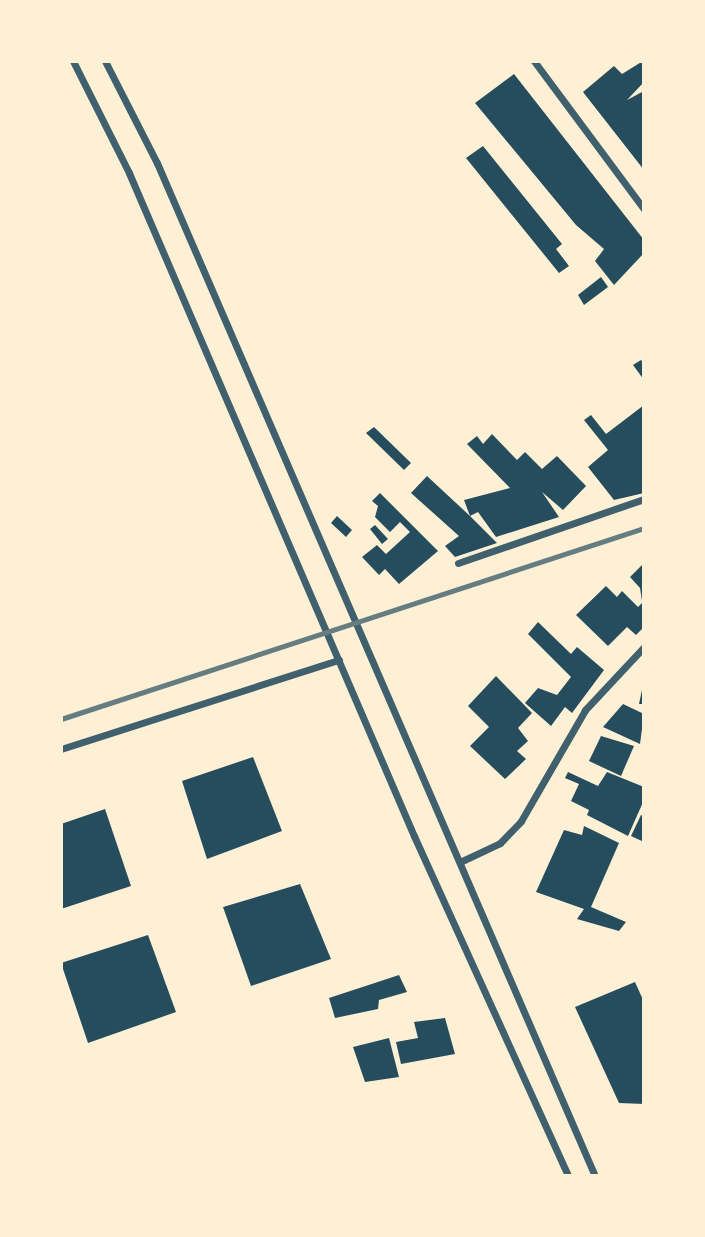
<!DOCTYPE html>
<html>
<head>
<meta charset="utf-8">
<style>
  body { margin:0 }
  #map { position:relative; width:705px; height:1237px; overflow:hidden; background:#fdf0d5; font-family:Bitter,serif }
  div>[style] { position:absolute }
  .building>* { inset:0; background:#264d5e }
  .minor>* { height:7px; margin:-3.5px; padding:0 3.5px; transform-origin:3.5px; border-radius:3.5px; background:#3f606c }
  .rail>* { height:5px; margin:-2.5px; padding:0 2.5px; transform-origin:2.5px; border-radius:2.5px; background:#657d81 }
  span { translate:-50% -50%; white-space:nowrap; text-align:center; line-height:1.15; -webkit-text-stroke:6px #fdf0d5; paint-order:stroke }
  .frame { position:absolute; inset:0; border:63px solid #fdf0d5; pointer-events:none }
</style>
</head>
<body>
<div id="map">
  <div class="building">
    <div style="clip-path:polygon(643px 61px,644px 82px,627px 100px,644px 91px,644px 170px,583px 92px,614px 66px,622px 74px)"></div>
    <div style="clip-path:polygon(514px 74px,644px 240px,644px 253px,614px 285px,595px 261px,604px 249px,576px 225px,475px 103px)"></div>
    <div style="clip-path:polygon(483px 146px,562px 244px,556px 249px,569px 266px,559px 273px,466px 158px)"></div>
    <div style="clip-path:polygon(601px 277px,608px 287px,584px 305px,578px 295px)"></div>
    <div style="clip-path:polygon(641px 360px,644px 364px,644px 380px,633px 365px)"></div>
    <div style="clip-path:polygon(644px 405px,644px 493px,614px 500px,588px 467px,608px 450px,584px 420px,591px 415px,606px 434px)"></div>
    <div style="clip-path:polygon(374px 427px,411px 463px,404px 470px,366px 433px)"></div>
    <div style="clip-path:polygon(492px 434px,517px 460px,525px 452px,542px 469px,557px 456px,586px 486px,563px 510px,542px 492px,559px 517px,496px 537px,478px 512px,470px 516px,464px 500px,510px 488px,467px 444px,477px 436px,483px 444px)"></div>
    <div style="clip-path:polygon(427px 476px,470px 516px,497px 543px,455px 557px,445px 546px,459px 536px,411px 493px)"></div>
    <div style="clip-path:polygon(380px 493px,438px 551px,399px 584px,385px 569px,379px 575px,362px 557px,377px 545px,386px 554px,410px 532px,400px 522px,390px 532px,375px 517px,378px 506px,372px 501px)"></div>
    <div style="clip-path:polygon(337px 516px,352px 530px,346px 537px,331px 523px)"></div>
    <div style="clip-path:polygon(375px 525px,388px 539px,382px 544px,370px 529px)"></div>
    <div style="clip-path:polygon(644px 563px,644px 601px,642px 601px,640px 588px,630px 577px)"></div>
    <div style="clip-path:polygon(606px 586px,617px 597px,622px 591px,638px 607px,644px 601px,644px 627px,636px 635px,627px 627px,608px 646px,576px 615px)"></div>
    <div style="clip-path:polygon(538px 622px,571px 654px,577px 647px,604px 670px,572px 713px,565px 707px,551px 726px,525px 703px,538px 688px,557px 695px,571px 677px,528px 634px)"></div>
    <div style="clip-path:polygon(496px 676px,532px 713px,518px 728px,528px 741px,517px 751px,526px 759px,505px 779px,470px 746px,489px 727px,468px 706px)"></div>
    <div style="clip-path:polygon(643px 685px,644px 704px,639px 704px)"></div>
    <div style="clip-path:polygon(623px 704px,644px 714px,640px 744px,603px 727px)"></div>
    <div style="clip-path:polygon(601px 736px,634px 746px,621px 776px,589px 761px)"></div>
    <div style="clip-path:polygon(253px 757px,282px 831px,207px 859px,182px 781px)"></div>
    <div style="clip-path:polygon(568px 772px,598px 786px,607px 772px,644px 787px,644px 800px,628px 836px,587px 815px,589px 810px,571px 801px,579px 784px,565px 778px)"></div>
    <div style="clip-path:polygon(105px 809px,131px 886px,61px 909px,61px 824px)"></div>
    <div style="clip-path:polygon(641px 815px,644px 816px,644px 842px,631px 836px)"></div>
    <div style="clip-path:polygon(584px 826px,619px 843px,591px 907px,626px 922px,619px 931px,577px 919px,584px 909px,536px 892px,564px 830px,582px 835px)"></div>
    <div style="clip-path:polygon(300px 884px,331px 959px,251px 986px,223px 907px)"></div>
    <div style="clip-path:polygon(148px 935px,176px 1012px,88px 1043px,61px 963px)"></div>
    <div style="clip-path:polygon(399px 975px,407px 992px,379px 1000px,378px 1009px,335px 1018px,329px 998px)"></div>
    <div style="clip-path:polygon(635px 982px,644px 1002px,644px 1104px,619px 1103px,575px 1007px)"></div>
    <div style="clip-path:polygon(445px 1018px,455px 1054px,401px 1064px,396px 1042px,418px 1038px,414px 1022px)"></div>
    <div style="clip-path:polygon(389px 1038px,399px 1077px,365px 1082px,353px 1047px)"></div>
  </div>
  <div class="minor">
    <div style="left:73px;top:61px;width:125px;rotate:63.4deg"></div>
    <div style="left:129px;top:173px;width:722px;rotate:66.74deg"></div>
    <div style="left:414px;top:836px;width:373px;rotate:65.6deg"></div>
    <div style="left:105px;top:61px;width:114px;rotate:63deg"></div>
    <div style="left:157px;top:163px;width:1104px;rotate:66.62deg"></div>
    <div style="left:534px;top:61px;width:184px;rotate:53.4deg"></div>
    <div style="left:458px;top:563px;width:197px;rotate:-19deg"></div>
    <div style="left:61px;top:749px;width:292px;rotate:-17.8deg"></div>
    <div style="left:462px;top:861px;width:42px;rotate:-25.3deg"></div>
    <div style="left:500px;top:843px;width:30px;rotate:-46deg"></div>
    <div style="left:521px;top:821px;width:128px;rotate:-60deg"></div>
    <div style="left:585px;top:710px;width:86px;rotate:-46.9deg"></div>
  </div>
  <div class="rail">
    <div style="left:61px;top:719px;width:613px;rotate:-18.14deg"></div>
  </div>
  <div class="frame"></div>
</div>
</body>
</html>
